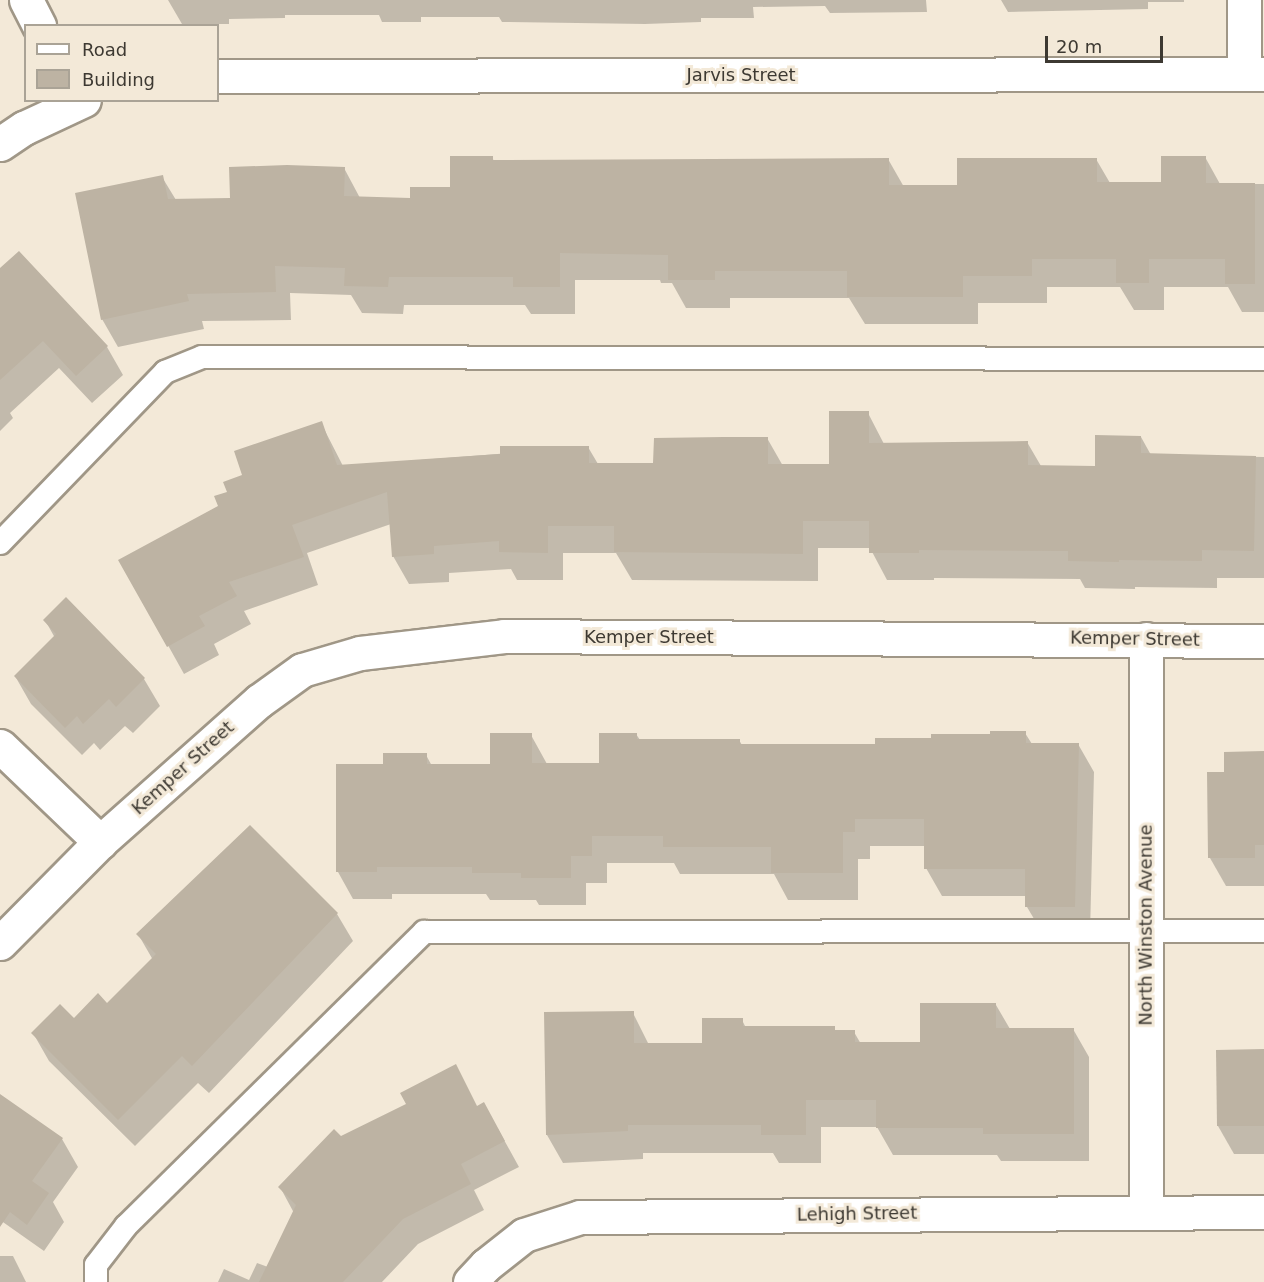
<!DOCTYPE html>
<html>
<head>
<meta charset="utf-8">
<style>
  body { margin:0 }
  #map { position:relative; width:1264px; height:1282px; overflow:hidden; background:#f3e9d8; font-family:"DejaVu Sans",sans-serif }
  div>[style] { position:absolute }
  .shadow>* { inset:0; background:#0003 }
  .building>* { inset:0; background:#bdb3a3 }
  .roads { filter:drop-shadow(2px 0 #a09787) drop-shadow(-2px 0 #a09787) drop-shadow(0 2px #a09787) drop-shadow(0 -2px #a09787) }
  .service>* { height:22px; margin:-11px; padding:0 11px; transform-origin:11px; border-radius:11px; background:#fff }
  .minor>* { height:33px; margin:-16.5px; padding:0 16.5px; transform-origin:16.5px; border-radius:16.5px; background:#fff }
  span { translate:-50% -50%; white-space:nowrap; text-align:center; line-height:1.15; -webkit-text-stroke:6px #f3e9d8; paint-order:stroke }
  .street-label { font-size:18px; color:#3d3932 }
  .legend { position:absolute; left:24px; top:24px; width:195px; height:78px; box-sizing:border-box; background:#f3e9d8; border:2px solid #aaa396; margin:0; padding:8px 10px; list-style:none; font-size:18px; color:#3d3932 }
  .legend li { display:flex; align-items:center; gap:12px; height:30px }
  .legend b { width:30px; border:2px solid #aaa396 }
  .scale { position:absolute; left:1045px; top:36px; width:118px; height:27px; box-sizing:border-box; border:3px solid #3d3932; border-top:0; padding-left:8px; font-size:18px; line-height:21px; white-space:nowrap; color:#3d3932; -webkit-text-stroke:4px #f3e9d8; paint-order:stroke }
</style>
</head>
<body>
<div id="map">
  <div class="shadow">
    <div style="clip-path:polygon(168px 0,926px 0,927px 12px,830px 13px,825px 6px,753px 7px,754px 18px,701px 18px,701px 22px,645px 24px,502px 22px,499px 17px,421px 17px,421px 22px,382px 22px,379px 15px,285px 15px,285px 18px,229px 19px,229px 24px,182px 24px)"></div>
    <div style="clip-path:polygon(1001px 0,1184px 0,1184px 2px,1148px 2px,1148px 9px,1008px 12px)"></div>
    <div style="clip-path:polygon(1205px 157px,1220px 184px,1264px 184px,1264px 312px,1242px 312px,1228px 287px,1164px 287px,1164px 310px,1134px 310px,1120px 287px,1047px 287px,1047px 303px,978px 303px,978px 324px,865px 324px,849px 298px,730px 298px,730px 308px,686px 308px,672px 283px,661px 283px,660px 280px,575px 280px,575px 314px,531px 314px,525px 305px,404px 305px,403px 314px,362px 313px,351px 295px,290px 293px,291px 320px,202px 321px,204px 329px,118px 347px,102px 319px,162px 177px,176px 200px,232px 199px,344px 168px,360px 198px,411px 200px,452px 189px,492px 158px,495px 162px,888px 159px,904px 187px,958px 187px,1096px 159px,1110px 183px,1163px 183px)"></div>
    <div style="clip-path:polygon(0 270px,107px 347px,123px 375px,92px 403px,59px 368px,10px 413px,13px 418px,0 431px)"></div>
    <div style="clip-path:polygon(868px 413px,884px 444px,1027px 442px,1041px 466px,1096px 467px,1141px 437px,1151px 455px,1264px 457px,1264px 578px,1217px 578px,1217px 588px,1135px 587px,1135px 589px,1085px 588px,1080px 579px,934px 578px,934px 580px,887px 580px,870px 548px,818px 548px,818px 581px,632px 580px,616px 553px,563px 553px,563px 580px,517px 580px,511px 569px,449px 573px,449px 582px,409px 584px,393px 556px,391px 524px,307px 553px,318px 585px,244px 611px,251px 624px,214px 644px,219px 655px,184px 674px,121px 561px,219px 506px,244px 476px,321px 423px,343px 466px,588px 447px,598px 464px,654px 464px,767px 438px,783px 466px,831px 466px)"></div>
    <div style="clip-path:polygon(45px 620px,144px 679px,160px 706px,133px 733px,125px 726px,100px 750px,94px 743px,82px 755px,31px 704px,15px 676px,55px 638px)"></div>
    <div style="clip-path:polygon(1025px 733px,1032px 744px,1078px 744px,1094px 772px,1090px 934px,1043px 934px,1027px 907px,1027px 896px,942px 896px,926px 868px,926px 846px,870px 846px,870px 859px,858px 859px,858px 900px,788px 900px,774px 874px,680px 874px,674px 863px,607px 863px,607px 883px,586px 883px,586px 905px,539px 905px,536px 900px,490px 900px,486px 894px,392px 894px,392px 899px,353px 899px,338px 872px,385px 765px,426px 755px,432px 766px,492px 766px,531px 735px,547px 764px,600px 764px,636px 734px,640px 740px,739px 740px,742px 745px,876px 745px,933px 740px,933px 736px)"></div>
    <div style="clip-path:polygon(1264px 753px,1264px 886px,1226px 886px,1210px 858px,1225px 774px)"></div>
    <div style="clip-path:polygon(337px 914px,353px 941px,209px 1093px,198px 1083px,135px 1146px,49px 1061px,33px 1033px,74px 1020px,107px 1005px,153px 960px,138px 934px)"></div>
    <div style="clip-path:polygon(996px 1005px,1010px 1029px,1073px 1029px,1089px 1057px,1089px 1161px,1001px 1161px,997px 1155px,893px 1155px,877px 1127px,821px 1127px,821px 1163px,779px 1163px,773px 1153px,643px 1153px,643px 1159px,563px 1163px,547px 1135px,633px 1013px,649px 1045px,703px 1045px,742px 1020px,746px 1028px,834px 1028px,836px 1032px,854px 1032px,861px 1044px,922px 1044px)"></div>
    <div style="clip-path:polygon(1264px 1051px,1264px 1154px,1234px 1154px,1218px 1126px)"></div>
    <div style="clip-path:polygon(0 1096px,62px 1139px,78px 1167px,53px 1202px,64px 1222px,44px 1251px,0 1220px)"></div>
    <div style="clip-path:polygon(477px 1107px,498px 1129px,519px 1167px,474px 1190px,484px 1210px,418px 1244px,382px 1282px,218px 1282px,224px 1269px,249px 1280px,257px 1263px,268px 1267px,294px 1213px,280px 1187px,341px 1138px)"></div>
    <div style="clip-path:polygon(0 1256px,13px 1256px,26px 1282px,0 1282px)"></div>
  </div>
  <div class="building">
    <div style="clip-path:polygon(450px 156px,493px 156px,493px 160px,889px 158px,889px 185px,957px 185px,957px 158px,1097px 158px,1097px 182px,1161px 182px,1161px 156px,1206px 156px,1206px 183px,1255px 183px,1255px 284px,1225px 284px,1225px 259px,1149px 259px,1149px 283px,1116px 283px,1116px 259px,1032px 259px,1032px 276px,963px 276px,963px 297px,847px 297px,847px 271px,715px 271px,715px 280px,668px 280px,668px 255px,560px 253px,560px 287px,513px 287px,513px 277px,389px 277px,388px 287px,344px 286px,345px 268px,275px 266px,276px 292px,187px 294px,189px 301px,101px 320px,75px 193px,163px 175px,168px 199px,230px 198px,229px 167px,287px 165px,345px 167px,344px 196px,410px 198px,410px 187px,450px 187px)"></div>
    <div style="clip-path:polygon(19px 251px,108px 346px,76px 376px,43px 341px,0 380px,0 268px)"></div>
    <div style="clip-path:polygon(829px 411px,869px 411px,869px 443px,1028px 441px,1028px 465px,1095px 466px,1095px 435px,1141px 436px,1141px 453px,1256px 456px,1254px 551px,1202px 550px,1202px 561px,1119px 560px,1119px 562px,1068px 561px,1068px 551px,919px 550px,919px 553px,869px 553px,869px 521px,803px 521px,803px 554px,614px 552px,614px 526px,548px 526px,548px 553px,499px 552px,499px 541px,434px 546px,434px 554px,392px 557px,387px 492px,292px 525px,304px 557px,229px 582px,237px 596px,199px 616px,205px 626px,167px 647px,118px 560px,218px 506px,214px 496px,227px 492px,223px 482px,242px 475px,234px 451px,322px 421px,337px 465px,500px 454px,500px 446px,589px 446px,589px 463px,653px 463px,654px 438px,723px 437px,768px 437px,768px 464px,829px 464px)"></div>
    <div style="clip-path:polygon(66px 597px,145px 678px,116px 707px,109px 699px,83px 724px,77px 716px,65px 728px,14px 676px,56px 634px,43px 620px)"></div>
    <div style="clip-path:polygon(990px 731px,1026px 731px,1026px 743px,1079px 743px,1075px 907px,1025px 907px,1025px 869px,924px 869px,924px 819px,855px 819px,855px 832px,843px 832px,843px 873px,771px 873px,771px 847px,663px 847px,663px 836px,592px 836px,592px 856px,571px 856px,571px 878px,521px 878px,521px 873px,472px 873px,472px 867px,377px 867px,377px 872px,336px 872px,336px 764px,383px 764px,383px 753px,427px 753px,427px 764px,490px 764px,490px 733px,532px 733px,532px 763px,599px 763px,599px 733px,637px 733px,637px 739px,740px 739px,740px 744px,875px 744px,875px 738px,931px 738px,931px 734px,990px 734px)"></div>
    <div style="clip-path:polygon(1264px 751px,1264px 845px,1255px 845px,1255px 858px,1208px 858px,1207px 772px,1224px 772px,1224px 752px)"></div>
    <div style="clip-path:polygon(250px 825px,338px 913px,192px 1066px,182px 1056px,118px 1120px,31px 1033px,60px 1004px,74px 1018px,98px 993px,107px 1003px,156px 954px,136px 934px)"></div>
    <div style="clip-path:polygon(920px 1003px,996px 1003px,996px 1028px,1074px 1028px,1074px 1134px,983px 1134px,983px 1128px,876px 1128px,876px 1100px,806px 1100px,806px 1135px,761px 1135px,761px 1125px,628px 1125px,628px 1131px,546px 1135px,544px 1012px,634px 1011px,634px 1043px,702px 1043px,702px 1018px,743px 1018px,743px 1026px,835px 1026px,835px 1030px,855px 1030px,855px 1042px,920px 1042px)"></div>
    <div style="clip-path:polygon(1264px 1049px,1264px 1126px,1217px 1126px,1216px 1050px)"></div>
    <div style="clip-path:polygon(456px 1064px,477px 1106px,484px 1102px,505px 1141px,461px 1164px,471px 1184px,403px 1219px,343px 1282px,259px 1282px,296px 1205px,278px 1187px,334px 1129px,341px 1136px,406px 1104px,400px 1093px)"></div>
    <div style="clip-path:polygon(0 1094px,63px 1138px,32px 1181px,49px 1193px,27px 1225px,10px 1212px,0 1227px)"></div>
  </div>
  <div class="roads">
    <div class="service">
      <div style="left:0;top:543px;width:238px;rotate:-46deg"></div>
      <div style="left:165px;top:372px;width:40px;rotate:-22deg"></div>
      <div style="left:202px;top:357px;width:1062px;rotate:0.11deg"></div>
      <div style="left:96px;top:1282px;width:17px;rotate:-90deg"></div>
      <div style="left:96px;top:1265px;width:49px;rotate:-52.4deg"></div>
      <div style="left:126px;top:1226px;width:419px;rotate:-44.6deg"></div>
      <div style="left:424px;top:932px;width:840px;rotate:-0.07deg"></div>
    </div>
    <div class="minor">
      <div style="left:26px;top:0;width:29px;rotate:63deg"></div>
      <div style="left:1244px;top:0;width:74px;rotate:90deg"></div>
      <div style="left:218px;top:76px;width:1046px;rotate:-0.11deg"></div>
      <div style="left:0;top:144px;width:29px;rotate:-34deg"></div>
      <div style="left:24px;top:128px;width:66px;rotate:-25deg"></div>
      <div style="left:0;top:746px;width:139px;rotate:43.8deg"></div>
      <div style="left:0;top:943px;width:142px;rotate:-45.3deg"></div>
      <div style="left:100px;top:842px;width:213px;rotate:-41.6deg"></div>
      <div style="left:259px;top:701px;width:53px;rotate:-35.8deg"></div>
      <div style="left:302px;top:670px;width:60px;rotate:-16.3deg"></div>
      <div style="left:360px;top:653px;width:145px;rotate:-6.7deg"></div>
      <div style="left:504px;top:636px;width:760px;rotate:0.38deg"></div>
      <div style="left:1146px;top:1211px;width:572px;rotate:-90deg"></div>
      <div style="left:470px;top:1282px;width:23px;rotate:-47deg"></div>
      <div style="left:486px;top:1265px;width:48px;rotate:-38.3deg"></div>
      <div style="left:524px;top:1235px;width:59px;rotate:-17.8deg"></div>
      <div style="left:580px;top:1217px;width:684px;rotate:-0.42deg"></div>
    </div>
  </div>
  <div class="street-label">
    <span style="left:741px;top:75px">Jarvis Street</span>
    <span style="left:649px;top:637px">Kemper Street</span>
    <span style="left:1135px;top:639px;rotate:1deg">Kemper Street</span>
    <span style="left:183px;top:768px;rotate:-42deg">Kemper Street</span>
    <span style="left:1146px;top:925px;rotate:-90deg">North Winston Avenue</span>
    <span style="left:857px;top:1214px;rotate:-1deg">Lehigh Street</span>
  </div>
  <ul class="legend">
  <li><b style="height:8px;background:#fff"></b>Road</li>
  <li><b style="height:16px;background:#bdb3a3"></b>Building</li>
  </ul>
  <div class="scale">20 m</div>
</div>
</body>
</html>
